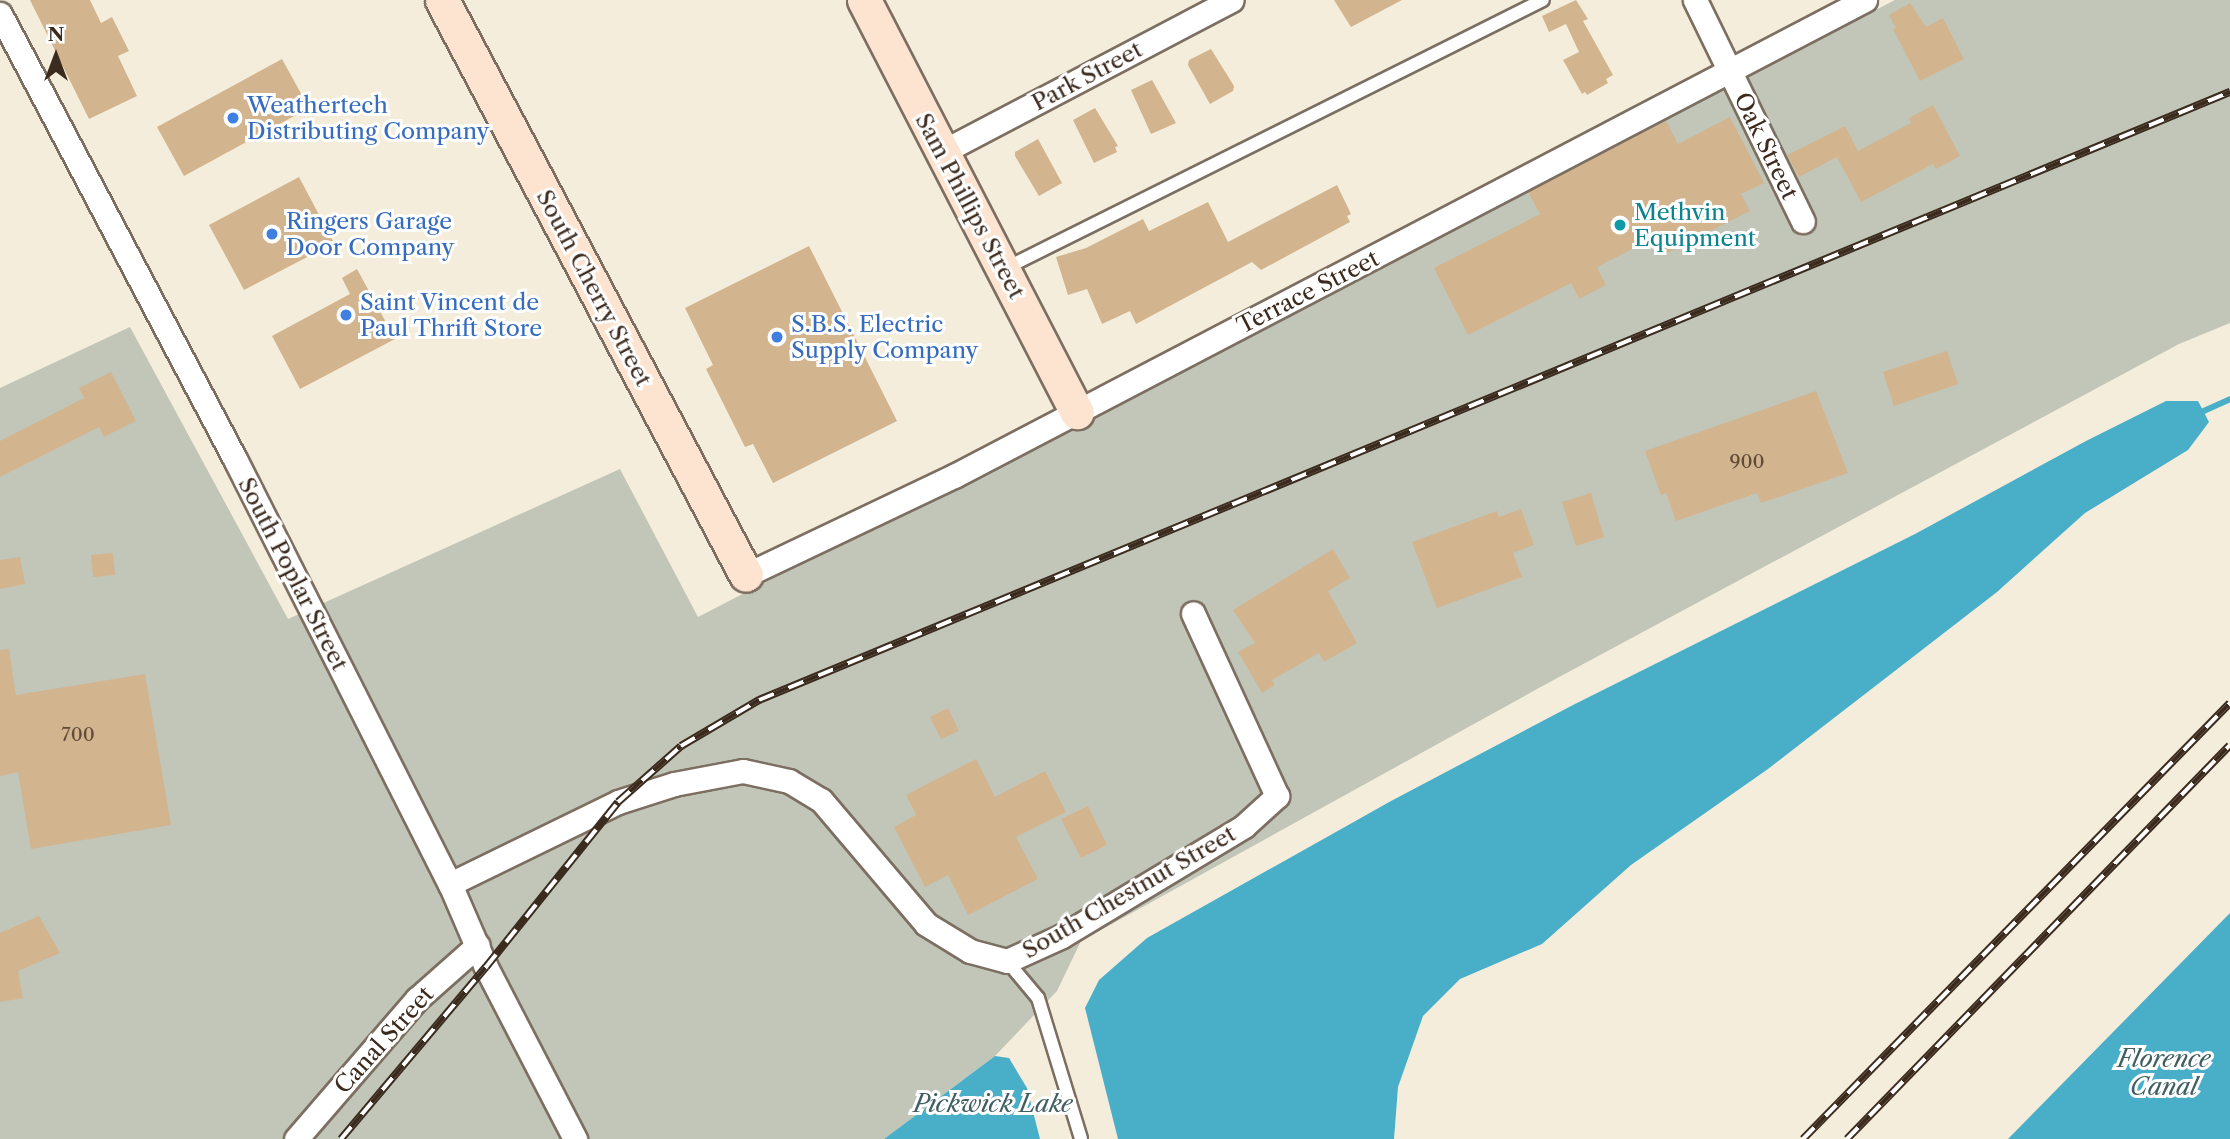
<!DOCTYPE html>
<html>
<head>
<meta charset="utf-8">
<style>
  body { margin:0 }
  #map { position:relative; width:2230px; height:1139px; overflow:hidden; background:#f5eddb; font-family:"Libre Caslon Text",serif }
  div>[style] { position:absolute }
  .industrial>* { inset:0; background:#c1c6b9 }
  .water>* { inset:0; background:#49afc9 }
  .stream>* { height:6px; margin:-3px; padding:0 3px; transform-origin:3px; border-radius:3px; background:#49afc9 }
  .building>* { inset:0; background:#d2b48f }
  .roads { filter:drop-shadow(2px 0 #7c6e60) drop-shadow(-2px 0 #7c6e60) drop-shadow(0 2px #7c6e60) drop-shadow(0 -2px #7c6e60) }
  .lane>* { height:12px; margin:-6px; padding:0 6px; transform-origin:6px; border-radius:6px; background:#fff }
  .street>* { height:23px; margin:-11.5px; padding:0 11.5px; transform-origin:11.5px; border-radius:11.5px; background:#fff }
  .secondary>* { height:33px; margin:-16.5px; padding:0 16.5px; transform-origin:16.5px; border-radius:16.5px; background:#fde4d1 }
  .rail>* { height:8px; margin-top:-4px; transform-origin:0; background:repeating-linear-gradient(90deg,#fff 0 16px,#3b2a1e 0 32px); box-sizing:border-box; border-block:2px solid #3b2a1e }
  .dots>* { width:19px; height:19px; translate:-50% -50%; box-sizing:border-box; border:4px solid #fff; border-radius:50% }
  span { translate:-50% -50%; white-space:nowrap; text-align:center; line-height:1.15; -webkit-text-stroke:6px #fff; paint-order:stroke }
  .number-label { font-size:19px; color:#614c3a }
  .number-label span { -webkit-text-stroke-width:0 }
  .street-label { font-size:23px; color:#3b2a1e }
  .shop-label { font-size:23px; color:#366cbe }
  .left { translate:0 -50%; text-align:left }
  .culture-label { font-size:23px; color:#0d838f }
  .water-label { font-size:24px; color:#415f62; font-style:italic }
  .north { position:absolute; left:21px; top:21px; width:70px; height:70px; -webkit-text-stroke:5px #fff; paint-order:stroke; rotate:0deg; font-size:19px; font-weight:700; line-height:28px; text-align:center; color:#3b2a1e }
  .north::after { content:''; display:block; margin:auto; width:24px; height:32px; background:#3b2a1e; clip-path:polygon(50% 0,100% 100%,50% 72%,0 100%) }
</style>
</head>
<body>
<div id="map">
  <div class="industrial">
    <div style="clip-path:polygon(1895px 0,2230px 0,2230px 323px,2179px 344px,1548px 683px,1081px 941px,1057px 991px,995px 1056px,884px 1139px,0 1139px,0 388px,130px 327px,288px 619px,620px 469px,698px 617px)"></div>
  </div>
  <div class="water">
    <div style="clip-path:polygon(2166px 401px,2198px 401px,2209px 422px,2188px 450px,2085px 513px,1997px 592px,1768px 769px,1631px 865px,1542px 944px,1460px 979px,1423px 1016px,1398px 1087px,1394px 1139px,1118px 1139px,1085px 1008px,1099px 980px,1147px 938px,1391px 801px,1573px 705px,1915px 534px,2086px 441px)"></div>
    <div style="clip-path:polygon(2230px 913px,2230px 1139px,2008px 1139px)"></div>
    <div style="clip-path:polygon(995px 1056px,1009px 1058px,1027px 1088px,1040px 1139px,884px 1139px)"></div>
  </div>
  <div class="stream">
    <div style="left:2197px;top:414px;width:36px;rotate:-24deg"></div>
  </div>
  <div class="building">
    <div style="clip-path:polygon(30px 0,90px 0,101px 23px,112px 17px,129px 51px,118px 56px,137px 96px,89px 119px)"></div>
    <div style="clip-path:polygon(1334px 0,1402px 0,1351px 27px)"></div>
    <div style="clip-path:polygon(1576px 0,1588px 19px,1583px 21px,1613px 75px,1606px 79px,1608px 83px,1587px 95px,1585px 92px,1582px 94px,1563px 60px,1579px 52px,1566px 24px,1549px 32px,1542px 16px)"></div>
    <div style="clip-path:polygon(1910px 3px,1926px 27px,1943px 18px,1964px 59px,1920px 81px,1893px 29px,1896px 28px,1889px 15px)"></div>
    <div style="clip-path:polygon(1211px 49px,1234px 86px,1233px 91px,1210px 104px,1188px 65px,1189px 60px)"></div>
    <div style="clip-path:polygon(282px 59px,309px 108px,184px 176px,157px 127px)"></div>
    <div style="clip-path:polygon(1152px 80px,1176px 123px,1151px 134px,1131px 90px)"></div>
    <div style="clip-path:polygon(1933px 105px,1960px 156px,1936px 169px,1933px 164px,1861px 202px,1837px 157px,1799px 177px,1787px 155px,1845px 126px,1858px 151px,1911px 123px,1909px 118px)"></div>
    <div style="clip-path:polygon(1095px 108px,1118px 146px,1115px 147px,1117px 152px,1094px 163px,1073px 120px)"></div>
    <div style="clip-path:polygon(1730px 117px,1764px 183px,1741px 194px,1750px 211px,1667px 253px,1658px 236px,1597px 267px,1606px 285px,1579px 299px,1571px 283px,1468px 335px,1434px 268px,1540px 214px,1528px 192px,1623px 142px,1666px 121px,1678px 144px)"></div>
    <div style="clip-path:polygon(1038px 139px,1062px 183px,1039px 196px,1015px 156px,1015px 152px)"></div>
    <div style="clip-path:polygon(299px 177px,334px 243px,244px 290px,209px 225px)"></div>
    <div style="clip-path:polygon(1337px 185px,1351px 214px,1347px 216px,1350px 222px,1261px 270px,1252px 262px,1136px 324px,1130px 311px,1102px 324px,1087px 289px,1068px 295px,1056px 257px,1086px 248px,1143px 219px,1149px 231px,1208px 202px,1228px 242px)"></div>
    <div style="clip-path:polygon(809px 246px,897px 421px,773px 483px,753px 444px,745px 447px,706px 369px,713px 365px,685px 308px)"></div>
    <div style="clip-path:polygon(357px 269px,395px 339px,300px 389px,272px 336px,350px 294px,342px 278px)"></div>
    <div style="clip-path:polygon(1947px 351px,1958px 384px,1894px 406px,1883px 372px)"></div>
    <div style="clip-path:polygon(111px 372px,136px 421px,104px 437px,99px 427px,0 477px,0 441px,84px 398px,79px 388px)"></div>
    <div style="clip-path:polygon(1816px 391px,1848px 473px,1761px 503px,1757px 493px,1676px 521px,1666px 493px,1661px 495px,1645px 451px)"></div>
    <div style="clip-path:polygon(1591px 493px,1604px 537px,1576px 546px,1562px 502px)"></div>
    <div style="clip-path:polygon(1521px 509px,1534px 545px,1513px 553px,1522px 577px,1437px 608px,1412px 542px,1497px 511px,1499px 517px)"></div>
    <div style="clip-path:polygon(1333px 549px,1350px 578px,1328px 591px,1357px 643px,1324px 662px,1319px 653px,1272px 680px,1275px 685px,1262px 693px,1238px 652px,1255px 643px,1233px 610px)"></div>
    <div style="clip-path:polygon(113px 553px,115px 575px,93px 577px,91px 555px)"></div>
    <div style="clip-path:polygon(20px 557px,25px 584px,0 589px,0 560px)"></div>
    <div style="clip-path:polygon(9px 649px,16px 695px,145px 674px,171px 825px,31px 849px,18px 772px,0 776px,0 650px)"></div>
    <div style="clip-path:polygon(948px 708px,959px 731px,941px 739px,930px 717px)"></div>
    <div style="clip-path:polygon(976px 759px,995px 797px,1045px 771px,1066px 812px,1016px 837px,1038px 879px,968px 915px,948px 875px,925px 887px,894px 827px,916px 815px,906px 795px)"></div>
    <div style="clip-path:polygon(1088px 806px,1107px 845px,1081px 858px,1061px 819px)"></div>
    <div style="clip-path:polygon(39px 916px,60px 953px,18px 971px,23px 998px,0 1002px,0 933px)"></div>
  </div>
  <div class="roads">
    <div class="lane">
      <div style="left:1004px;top:269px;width:602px;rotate:-26.52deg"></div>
      <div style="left:1007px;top:961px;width:48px;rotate:50deg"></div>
      <div style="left:1038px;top:998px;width:147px;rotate:73deg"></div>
    </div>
    <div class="street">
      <div style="left:1695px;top:0;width:246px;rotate:64deg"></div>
      <div style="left:0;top:14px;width:505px;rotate:62.17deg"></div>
      <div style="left:236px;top:461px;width:474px;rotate:63.2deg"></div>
      <div style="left:450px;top:884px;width:90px;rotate:66.6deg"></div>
      <div style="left:486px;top:967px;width:194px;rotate:62.6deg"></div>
      <div style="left:942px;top:152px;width:327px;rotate:-27.7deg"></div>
      <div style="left:746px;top:575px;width:230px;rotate:-25.5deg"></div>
      <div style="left:954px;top:476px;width:1028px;rotate:-27.59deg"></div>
      <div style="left:450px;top:884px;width:187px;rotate:-26deg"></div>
      <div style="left:618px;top:802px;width:59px;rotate:-17.8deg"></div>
      <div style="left:674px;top:784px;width:70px;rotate:-10.7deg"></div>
      <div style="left:743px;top:771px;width:47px;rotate:12.3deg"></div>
      <div style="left:789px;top:781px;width:37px;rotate:31deg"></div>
      <div style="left:821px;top:800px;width:162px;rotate:49.7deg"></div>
      <div style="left:926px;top:924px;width:52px;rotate:31.5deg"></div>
      <div style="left:970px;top:951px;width:38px;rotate:15deg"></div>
      <div style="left:1007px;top:961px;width:60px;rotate:-24.4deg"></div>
      <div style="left:1062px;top:936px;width:213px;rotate:-31.1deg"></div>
      <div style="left:1244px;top:826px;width:45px;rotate:-42.3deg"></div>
      <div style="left:1277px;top:796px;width:201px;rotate:-114.7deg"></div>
      <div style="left:296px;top:1139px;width:185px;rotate:-49.2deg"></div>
      <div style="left:417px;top:999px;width:81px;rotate:-41.5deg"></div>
    </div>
    <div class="secondary">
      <div style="left:442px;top:0;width:650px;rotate:62.13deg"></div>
      <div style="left:864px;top:0;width:464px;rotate:62.7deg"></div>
    </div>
  </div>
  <div class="rail">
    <div style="left:341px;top:1139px;width:225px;rotate:-49.9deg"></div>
    <div style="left:486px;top:967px;width:211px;rotate:-51.3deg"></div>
    <div style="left:618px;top:802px;width:84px;rotate:-41.6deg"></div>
    <div style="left:681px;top:746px;width:91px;rotate:-30.5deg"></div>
    <div style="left:759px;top:700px;width:1592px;rotate:-22.46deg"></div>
    <div style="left:1803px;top:1139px;width:610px;rotate:-45.6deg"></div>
    <div style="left:1847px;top:1139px;width:549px;rotate:-45.81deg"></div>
  </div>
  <div class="dots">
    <div style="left:233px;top:118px;background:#3f7fe0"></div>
    <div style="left:1620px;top:225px;background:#0f9aa8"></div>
    <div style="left:272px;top:234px;background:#3f7fe0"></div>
    <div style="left:346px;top:315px;background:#3f7fe0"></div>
    <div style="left:777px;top:337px;background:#3f7fe0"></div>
  </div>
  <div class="number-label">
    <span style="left:1747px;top:462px">900</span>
    <span style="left:78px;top:735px">700</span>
  </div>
  <div class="street-label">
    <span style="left:1087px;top:76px;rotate:-28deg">Park Street</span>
    <span style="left:1766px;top:146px;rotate:64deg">Oak Street</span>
    <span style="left:970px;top:206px;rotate:62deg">Sam Phillips Street</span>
    <span style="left:594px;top:288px;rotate:62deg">South Cherry Street</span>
    <span style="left:1308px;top:292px;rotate:-27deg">Terrace Street</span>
    <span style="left:293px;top:574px;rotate:63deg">South Poplar Street</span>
    <span style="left:1129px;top:892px;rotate:-30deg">South Chestnut Street</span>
    <span style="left:384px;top:1040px;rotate:-48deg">Canal Street</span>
  </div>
  <div class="shop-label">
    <span class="left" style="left:247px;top:118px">Weathertech<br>Distributing Company</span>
    <span class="left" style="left:286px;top:234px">Ringers Garage<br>Door Company</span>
    <span class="left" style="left:360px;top:315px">Saint Vincent de<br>Paul Thrift Store</span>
    <span class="left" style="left:791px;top:337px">S.B.S. Electric<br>Supply Company</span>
  </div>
  <div class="culture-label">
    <span class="left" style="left:1634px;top:225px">Methvin<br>Equipment</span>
  </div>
  <div class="water-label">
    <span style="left:2164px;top:1073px">Florence<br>Canal</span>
    <span style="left:993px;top:1104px">Pickwick Lake</span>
  </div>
  <div class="north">N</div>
</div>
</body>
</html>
